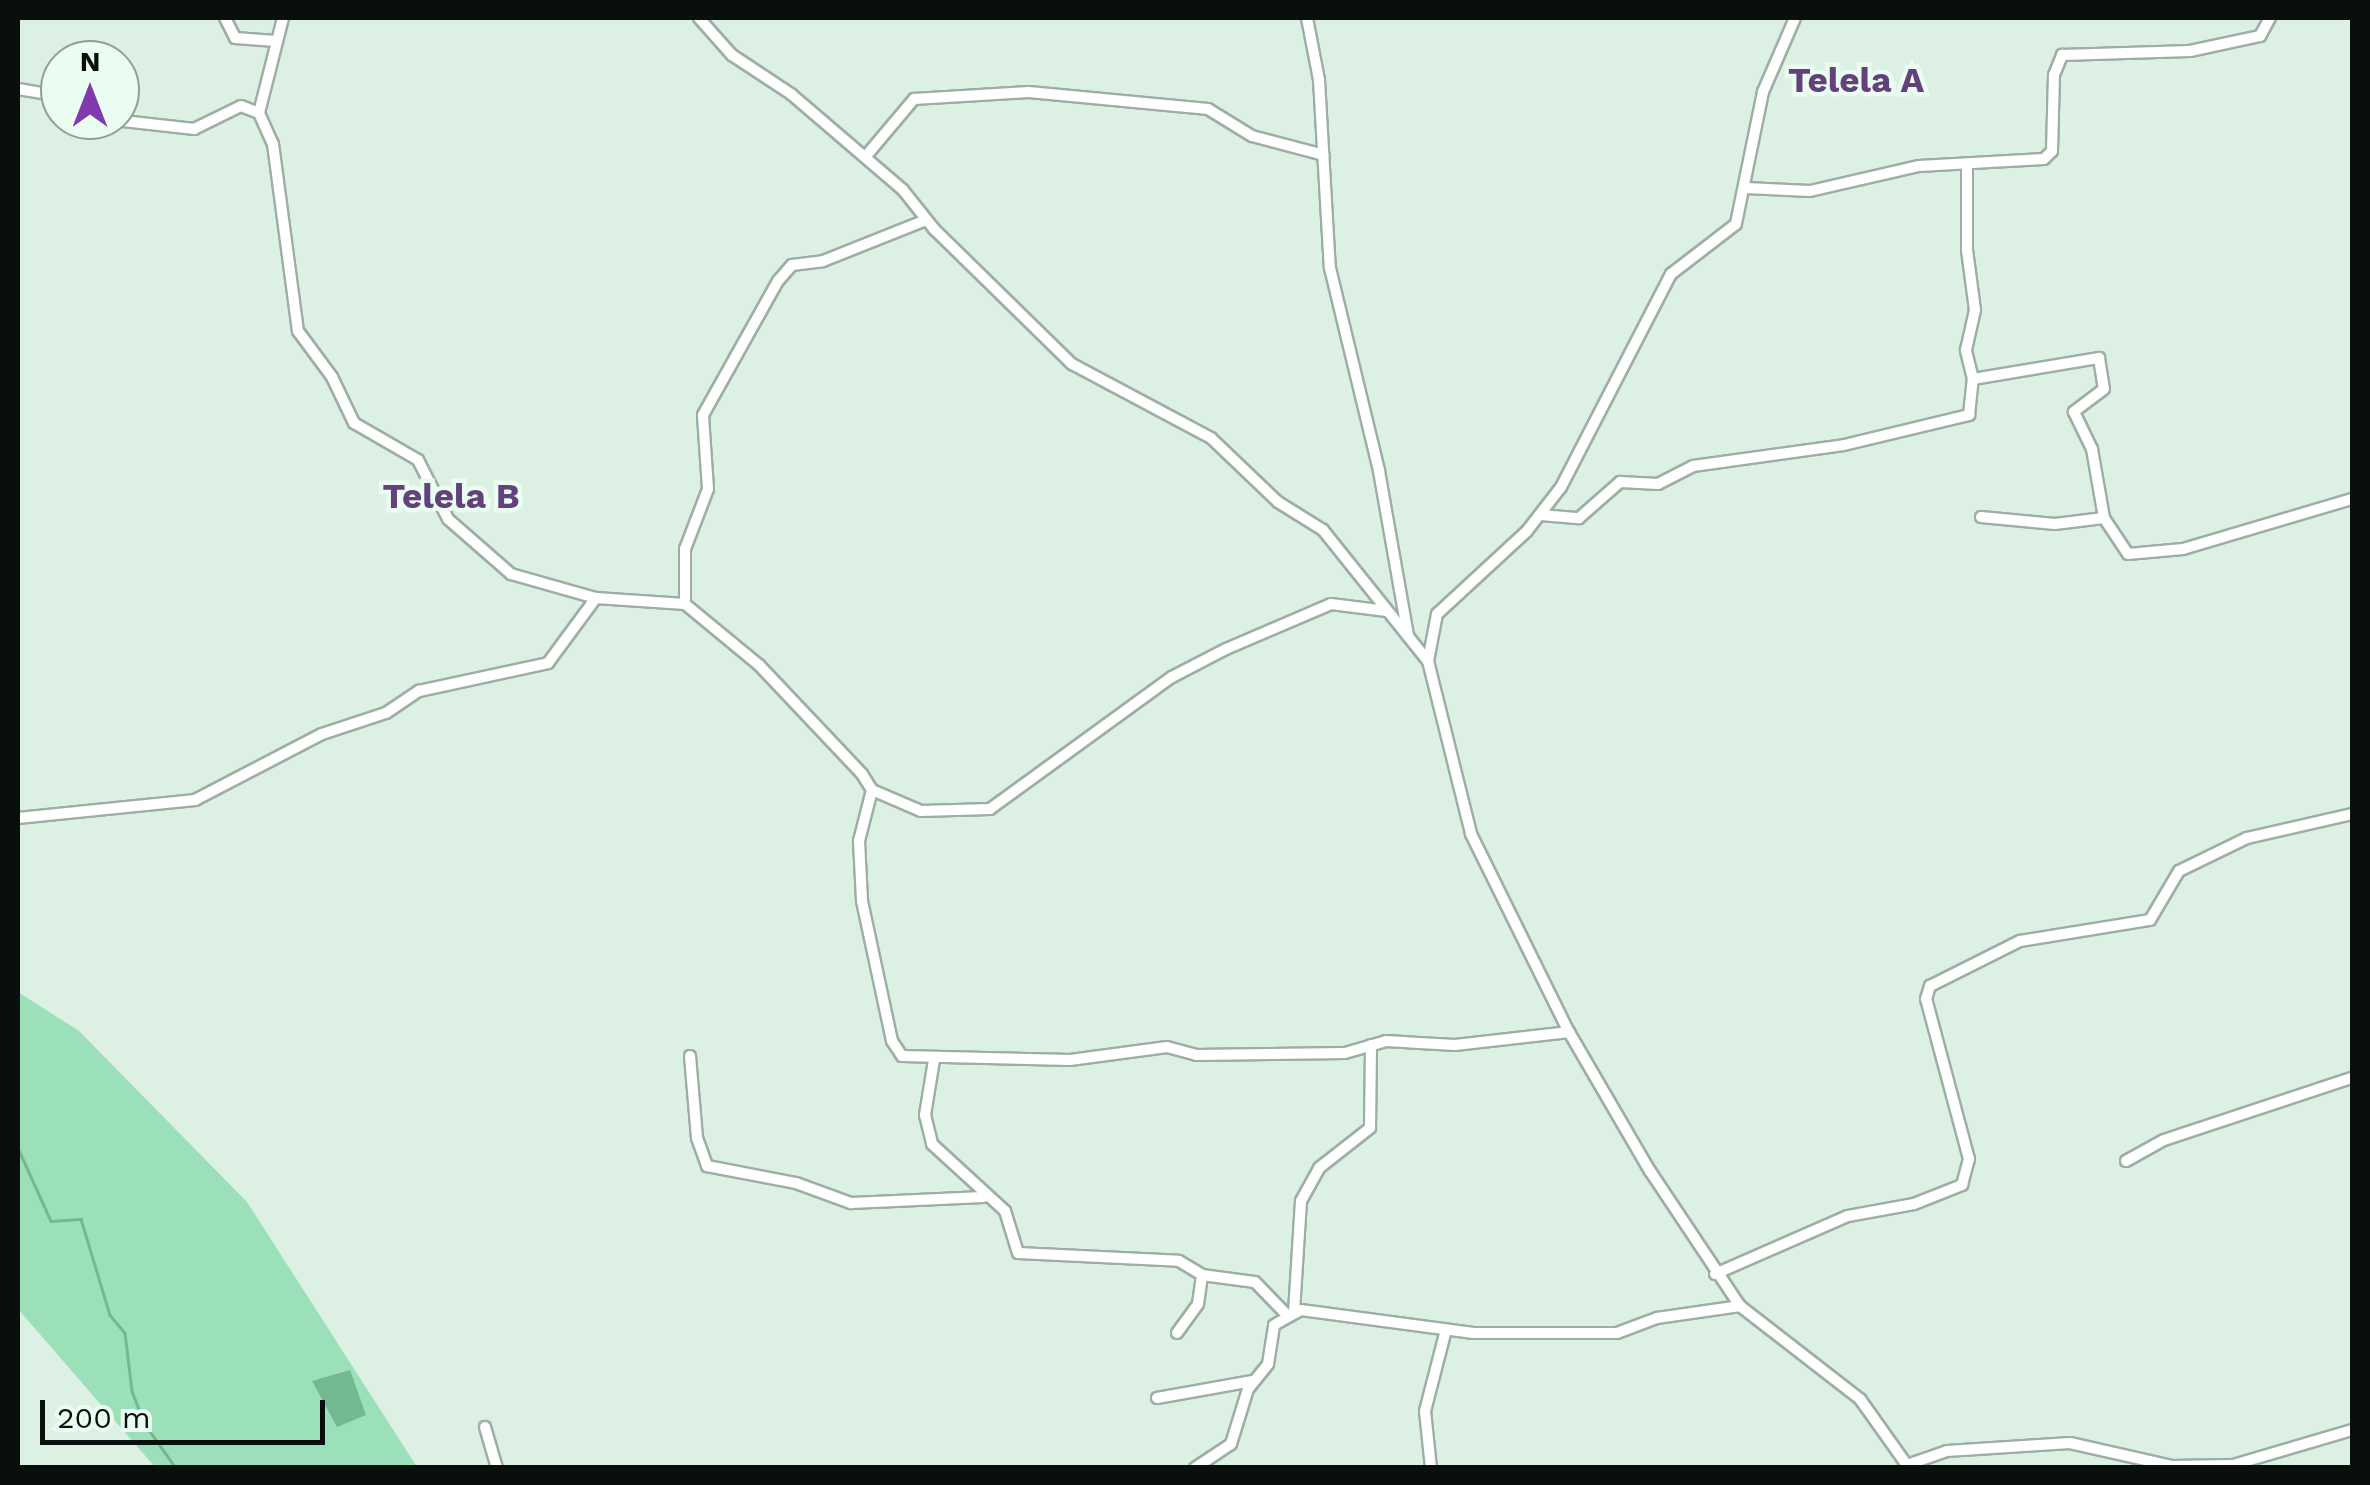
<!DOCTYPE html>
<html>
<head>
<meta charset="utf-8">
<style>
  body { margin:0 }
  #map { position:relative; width:2370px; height:1485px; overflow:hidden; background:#ddf0e4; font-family:"Work Sans",sans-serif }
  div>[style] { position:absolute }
  .green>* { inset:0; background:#9be0b9 }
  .water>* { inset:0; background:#74b892 }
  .stream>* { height:2.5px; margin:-1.25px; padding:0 1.25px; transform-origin:1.25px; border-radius:1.25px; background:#74b892 }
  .roads { filter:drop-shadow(2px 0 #9dafa4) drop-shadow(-2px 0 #9dafa4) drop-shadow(0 2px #9dafa4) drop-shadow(0 -2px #9dafa4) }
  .minor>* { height:10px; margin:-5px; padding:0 5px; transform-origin:5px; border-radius:5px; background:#fff }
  span { translate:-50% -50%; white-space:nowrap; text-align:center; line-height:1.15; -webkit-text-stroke:9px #eafdf1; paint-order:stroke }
  .quarter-label { font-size:35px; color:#62417c; font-weight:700 }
  .frame { position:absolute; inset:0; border:20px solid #090f0c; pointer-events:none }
  .north { position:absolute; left:40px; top:40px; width:100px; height:100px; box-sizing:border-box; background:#eafdf1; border:2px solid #909e95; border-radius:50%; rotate:0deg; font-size:28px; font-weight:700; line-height:40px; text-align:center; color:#090f0c }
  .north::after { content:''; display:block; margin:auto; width:35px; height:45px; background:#7f3bae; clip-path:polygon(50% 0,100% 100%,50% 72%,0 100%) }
  .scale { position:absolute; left:40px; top:1400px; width:285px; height:45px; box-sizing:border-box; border:5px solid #090f0c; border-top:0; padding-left:12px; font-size:30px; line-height:35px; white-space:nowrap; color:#090f0c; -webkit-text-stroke:8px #eafdf1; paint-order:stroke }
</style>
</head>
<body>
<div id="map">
  <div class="green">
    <div style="clip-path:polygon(18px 992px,79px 1031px,247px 1202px,417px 1467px,155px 1467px,18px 1309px)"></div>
  </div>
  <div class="water">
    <div style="clip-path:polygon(350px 1370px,366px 1415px,337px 1427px,312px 1381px)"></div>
  </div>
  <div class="stream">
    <div style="left:18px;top:1148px;width:80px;rotate:65.7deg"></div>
    <div style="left:51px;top:1221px;width:30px;rotate:-4deg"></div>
    <div style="left:81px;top:1219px;width:100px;rotate:73.2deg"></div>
    <div style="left:110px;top:1315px;width:23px;rotate:50deg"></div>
    <div style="left:125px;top:1333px;width:58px;rotate:83.1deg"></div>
    <div style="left:132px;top:1391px;width:34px;rotate:69deg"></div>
    <div style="left:144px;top:1423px;width:55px;rotate:54.6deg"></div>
  </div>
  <div class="roads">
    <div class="minor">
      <div style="left:225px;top:18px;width:22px;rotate:63deg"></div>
      <div style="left:235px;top:38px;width:41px;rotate:4.2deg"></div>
      <div style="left:283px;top:18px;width:98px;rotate:104.2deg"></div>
      <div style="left:259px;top:113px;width:34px;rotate:66deg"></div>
      <div style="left:273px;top:144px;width:189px;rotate:82.4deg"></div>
      <div style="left:298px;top:331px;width:57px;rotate:53.5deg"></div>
      <div style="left:332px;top:377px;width:51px;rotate:64.4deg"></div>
      <div style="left:354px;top:423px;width:74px;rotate:30deg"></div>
      <div style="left:418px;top:460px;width:66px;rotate:63deg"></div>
      <div style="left:448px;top:519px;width:84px;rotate:41.1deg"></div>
      <div style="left:511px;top:574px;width:88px;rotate:15.8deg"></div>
      <div style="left:596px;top:598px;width:89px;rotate:3.9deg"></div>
      <div style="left:685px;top:604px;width:96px;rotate:39.5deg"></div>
      <div style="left:759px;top:665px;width:150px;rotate:46.6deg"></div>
      <div style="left:862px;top:774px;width:19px;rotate:58deg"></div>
      <div style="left:872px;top:790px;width:53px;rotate:104.3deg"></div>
      <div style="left:859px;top:841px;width:60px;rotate:87.1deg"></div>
      <div style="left:862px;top:901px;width:143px;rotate:77.9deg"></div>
      <div style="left:892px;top:1041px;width:18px;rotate:56deg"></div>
      <div style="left:902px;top:1056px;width:168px;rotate:1.4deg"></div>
      <div style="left:1070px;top:1060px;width:98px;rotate:-7.6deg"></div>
      <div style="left:1167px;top:1047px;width:30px;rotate:15deg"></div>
      <div style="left:1196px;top:1055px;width:149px;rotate:-0.8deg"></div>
      <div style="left:1345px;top:1053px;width:43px;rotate:-16.3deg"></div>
      <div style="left:1386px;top:1041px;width:69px;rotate:3.3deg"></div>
      <div style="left:1455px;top:1045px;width:115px;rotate:-6.5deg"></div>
      <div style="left:699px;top:18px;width:50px;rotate:48.3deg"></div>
      <div style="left:732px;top:55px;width:71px;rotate:33.5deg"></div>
      <div style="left:791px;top:94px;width:148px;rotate:40.6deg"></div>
      <div style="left:903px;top:190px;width:50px;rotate:51.5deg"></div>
      <div style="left:934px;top:229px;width:193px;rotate:44.4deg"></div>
      <div style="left:1072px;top:364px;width:157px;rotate:28deg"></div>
      <div style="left:1211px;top:438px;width:93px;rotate:43.7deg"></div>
      <div style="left:1278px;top:502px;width:53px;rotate:31.9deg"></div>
      <div style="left:1323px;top:530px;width:168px;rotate:51.3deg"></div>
      <div style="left:1307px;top:18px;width:63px;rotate:79deg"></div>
      <div style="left:1319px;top:80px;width:188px;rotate:86.7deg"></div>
      <div style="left:1330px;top:268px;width:209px;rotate:76.4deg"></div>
      <div style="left:1379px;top:471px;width:167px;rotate:80deg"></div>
      <div style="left:1795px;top:18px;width:81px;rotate:113.4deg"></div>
      <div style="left:1763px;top:92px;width:135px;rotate:101.6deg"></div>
      <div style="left:1736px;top:224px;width:82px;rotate:142.4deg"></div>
      <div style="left:1671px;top:274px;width:240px;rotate:117.3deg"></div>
      <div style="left:1561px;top:487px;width:56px;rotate:127.7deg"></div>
      <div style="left:1527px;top:531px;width:122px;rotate:137.3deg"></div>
      <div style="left:1437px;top:614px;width:48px;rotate:100.8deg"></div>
      <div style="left:1428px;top:661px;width:178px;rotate:76deg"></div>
      <div style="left:1471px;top:834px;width:221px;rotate:63.7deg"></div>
      <div style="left:1569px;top:1032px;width:161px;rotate:59.8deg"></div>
      <div style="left:1650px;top:1171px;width:162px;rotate:56.3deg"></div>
      <div style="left:1740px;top:1306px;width:152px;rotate:37.8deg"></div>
      <div style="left:1860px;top:1399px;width:85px;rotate:54.6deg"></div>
      <div style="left:18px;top:89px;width:43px;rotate:9.5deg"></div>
      <div style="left:114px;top:120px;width:81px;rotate:6.4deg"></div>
      <div style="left:194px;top:129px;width:52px;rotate:-26.1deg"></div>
      <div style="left:241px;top:106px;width:19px;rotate:21deg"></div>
      <div style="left:866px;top:156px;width:75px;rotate:-49.9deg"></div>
      <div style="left:914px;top:99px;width:115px;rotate:-3.5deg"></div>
      <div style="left:1029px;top:92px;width:180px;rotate:5.4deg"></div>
      <div style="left:1208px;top:109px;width:52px;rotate:31.5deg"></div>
      <div style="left:1252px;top:136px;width:74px;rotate:14.8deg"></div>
      <div style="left:1746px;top:188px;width:64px;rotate:2.7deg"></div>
      <div style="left:1810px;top:191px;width:112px;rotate:-12.9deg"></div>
      <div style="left:1919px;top:166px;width:125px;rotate:-3.2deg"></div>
      <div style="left:2044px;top:159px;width:11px;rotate:-45deg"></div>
      <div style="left:2052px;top:151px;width:76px;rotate:-88.5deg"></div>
      <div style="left:2054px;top:75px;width:22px;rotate:-68deg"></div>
      <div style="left:2062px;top:55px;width:128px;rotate:-1.8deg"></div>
      <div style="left:2190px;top:51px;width:72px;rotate:-12.1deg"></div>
      <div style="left:2260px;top:36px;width:21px;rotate:-61deg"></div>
      <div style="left:1973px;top:379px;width:128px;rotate:-9.5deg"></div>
      <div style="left:2099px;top:358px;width:31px;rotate:81deg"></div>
      <div style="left:2104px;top:389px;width:38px;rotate:143deg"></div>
      <div style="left:2074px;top:412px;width:41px;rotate:64.1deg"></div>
      <div style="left:2092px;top:449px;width:70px;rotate:80.1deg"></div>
      <div style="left:2104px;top:518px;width:43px;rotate:56.3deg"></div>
      <div style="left:2128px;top:554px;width:55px;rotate:-5.2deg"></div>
      <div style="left:2183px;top:549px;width:176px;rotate:-16.5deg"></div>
      <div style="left:1541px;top:515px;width:38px;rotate:5deg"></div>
      <div style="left:1579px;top:518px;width:55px;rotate:-41.3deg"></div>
      <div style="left:1620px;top:482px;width:38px;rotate:3deg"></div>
      <div style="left:1658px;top:484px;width:39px;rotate:-27deg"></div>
      <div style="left:1693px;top:466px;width:152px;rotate:-7.9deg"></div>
      <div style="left:1844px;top:445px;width:129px;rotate:-13.5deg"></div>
      <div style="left:1969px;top:415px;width:36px;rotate:-84deg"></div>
      <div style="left:1973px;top:379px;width:30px;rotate:-104deg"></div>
      <div style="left:1966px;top:350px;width:41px;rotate:-77.3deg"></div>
      <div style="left:1975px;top:310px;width:61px;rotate:-97.6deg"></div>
      <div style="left:1967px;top:250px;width:84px;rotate:-90deg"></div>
      <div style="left:1981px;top:517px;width:74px;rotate:5.4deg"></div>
      <div style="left:2055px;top:524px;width:49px;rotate:-7deg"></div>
      <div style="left:685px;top:604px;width:55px;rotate:-90deg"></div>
      <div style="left:685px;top:549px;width:64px;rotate:-69deg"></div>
      <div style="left:708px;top:489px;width:74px;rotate:-93.9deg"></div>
      <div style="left:703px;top:415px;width:154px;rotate:-60.8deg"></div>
      <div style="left:778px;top:281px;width:21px;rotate:-49deg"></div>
      <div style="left:792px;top:265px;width:31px;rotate:-7deg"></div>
      <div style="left:823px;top:261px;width:111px;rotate:-21.7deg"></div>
      <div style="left:872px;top:790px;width:53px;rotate:23.2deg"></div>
      <div style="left:921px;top:811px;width:69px;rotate:-1.7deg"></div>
      <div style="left:990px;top:809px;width:225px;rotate:-36deg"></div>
      <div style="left:1172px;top:677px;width:61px;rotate:-27.4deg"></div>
      <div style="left:1226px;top:649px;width:114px;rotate:-23.2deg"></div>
      <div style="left:1331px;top:604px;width:56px;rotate:7.1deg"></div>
      <div style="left:18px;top:818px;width:178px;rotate:-5.8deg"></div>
      <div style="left:195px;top:800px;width:143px;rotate:-27.5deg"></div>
      <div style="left:322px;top:734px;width:67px;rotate:-18.2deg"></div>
      <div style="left:386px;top:713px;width:40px;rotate:-34deg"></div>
      <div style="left:419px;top:691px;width:132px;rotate:-12.2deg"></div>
      <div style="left:548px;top:663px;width:81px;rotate:-53.6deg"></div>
      <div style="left:690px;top:1056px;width:82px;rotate:85.1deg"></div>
      <div style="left:697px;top:1138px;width:30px;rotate:70deg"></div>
      <div style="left:707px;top:1166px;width:91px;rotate:10.8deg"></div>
      <div style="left:796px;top:1183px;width:59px;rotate:20deg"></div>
      <div style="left:851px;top:1203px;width:133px;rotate:-2.6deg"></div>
      <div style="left:934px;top:1060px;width:56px;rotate:99.3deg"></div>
      <div style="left:925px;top:1115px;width:30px;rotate:76deg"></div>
      <div style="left:932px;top:1144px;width:99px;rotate:42.5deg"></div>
      <div style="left:1005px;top:1211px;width:44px;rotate:72.8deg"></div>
      <div style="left:1018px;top:1253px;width:161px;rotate:2.8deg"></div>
      <div style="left:1179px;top:1261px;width:27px;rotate:31deg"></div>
      <div style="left:1202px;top:1275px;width:53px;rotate:7.5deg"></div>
      <div style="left:1255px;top:1282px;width:46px;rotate:45.9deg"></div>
      <div style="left:2126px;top:1161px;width:43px;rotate:-28.9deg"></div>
      <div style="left:2164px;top:1140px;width:198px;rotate:-18.3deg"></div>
      <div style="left:1715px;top:1274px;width:145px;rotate:-23.6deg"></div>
      <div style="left:1848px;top:1216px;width:67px;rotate:-10.3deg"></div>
      <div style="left:1914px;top:1204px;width:52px;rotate:-21.6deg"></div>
      <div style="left:1962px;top:1185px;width:27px;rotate:-75deg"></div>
      <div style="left:1969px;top:1159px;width:166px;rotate:-105deg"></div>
      <div style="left:1926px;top:999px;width:14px;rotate:-73deg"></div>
      <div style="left:1930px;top:986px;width:101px;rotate:-26.6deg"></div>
      <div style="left:2020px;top:941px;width:132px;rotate:-9.2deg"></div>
      <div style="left:2150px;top:920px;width:57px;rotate:-59.4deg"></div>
      <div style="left:2179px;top:871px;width:76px;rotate:-25.9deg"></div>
      <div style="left:2247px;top:838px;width:108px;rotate:-12.9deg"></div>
      <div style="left:1294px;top:1312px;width:111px;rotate:-86.4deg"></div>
      <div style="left:1301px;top:1201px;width:38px;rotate:-61deg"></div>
      <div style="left:1319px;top:1168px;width:65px;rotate:-38.1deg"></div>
      <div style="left:1370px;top:1128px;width:83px;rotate:-89.3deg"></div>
      <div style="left:1177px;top:1333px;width:36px;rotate:-54deg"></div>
      <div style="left:1198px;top:1304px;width:29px;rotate:-82deg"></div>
      <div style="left:1157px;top:1398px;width:97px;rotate:-10.1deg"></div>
      <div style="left:485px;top:1427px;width:43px;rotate:73.7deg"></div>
      <div style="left:1907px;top:1465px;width:42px;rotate:-19.3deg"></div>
      <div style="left:1947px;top:1451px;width:123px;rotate:-3.7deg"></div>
      <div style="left:2070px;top:1443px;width:105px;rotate:12.7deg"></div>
      <div style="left:2172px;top:1466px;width:61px;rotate:-0.9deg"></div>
      <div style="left:2233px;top:1465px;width:124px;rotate:-16.4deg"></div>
      <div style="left:1195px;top:1468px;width:43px;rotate:-33.7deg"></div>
      <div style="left:1231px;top:1444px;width:58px;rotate:-72.8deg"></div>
      <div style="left:1248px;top:1389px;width:32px;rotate:-51deg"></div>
      <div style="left:1268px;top:1364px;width:39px;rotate:-81deg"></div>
      <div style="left:1274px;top:1325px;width:31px;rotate:-29deg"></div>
      <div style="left:1301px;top:1310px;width:174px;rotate:7.6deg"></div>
      <div style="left:1473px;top:1333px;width:144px"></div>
      <div style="left:1617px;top:1333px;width:43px;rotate:-20.6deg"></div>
      <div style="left:1657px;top:1318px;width:84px;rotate:-8.2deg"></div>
      <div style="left:1431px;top:1468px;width:57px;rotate:-96deg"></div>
      <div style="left:1425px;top:1411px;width:84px;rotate:-75.5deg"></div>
    </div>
  </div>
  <div class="quarter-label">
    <span style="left:1856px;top:80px">Telela A</span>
    <span style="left:451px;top:496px">Telela B</span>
  </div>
  <div class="frame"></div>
  <div class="north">N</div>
  <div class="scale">200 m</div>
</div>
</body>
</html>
